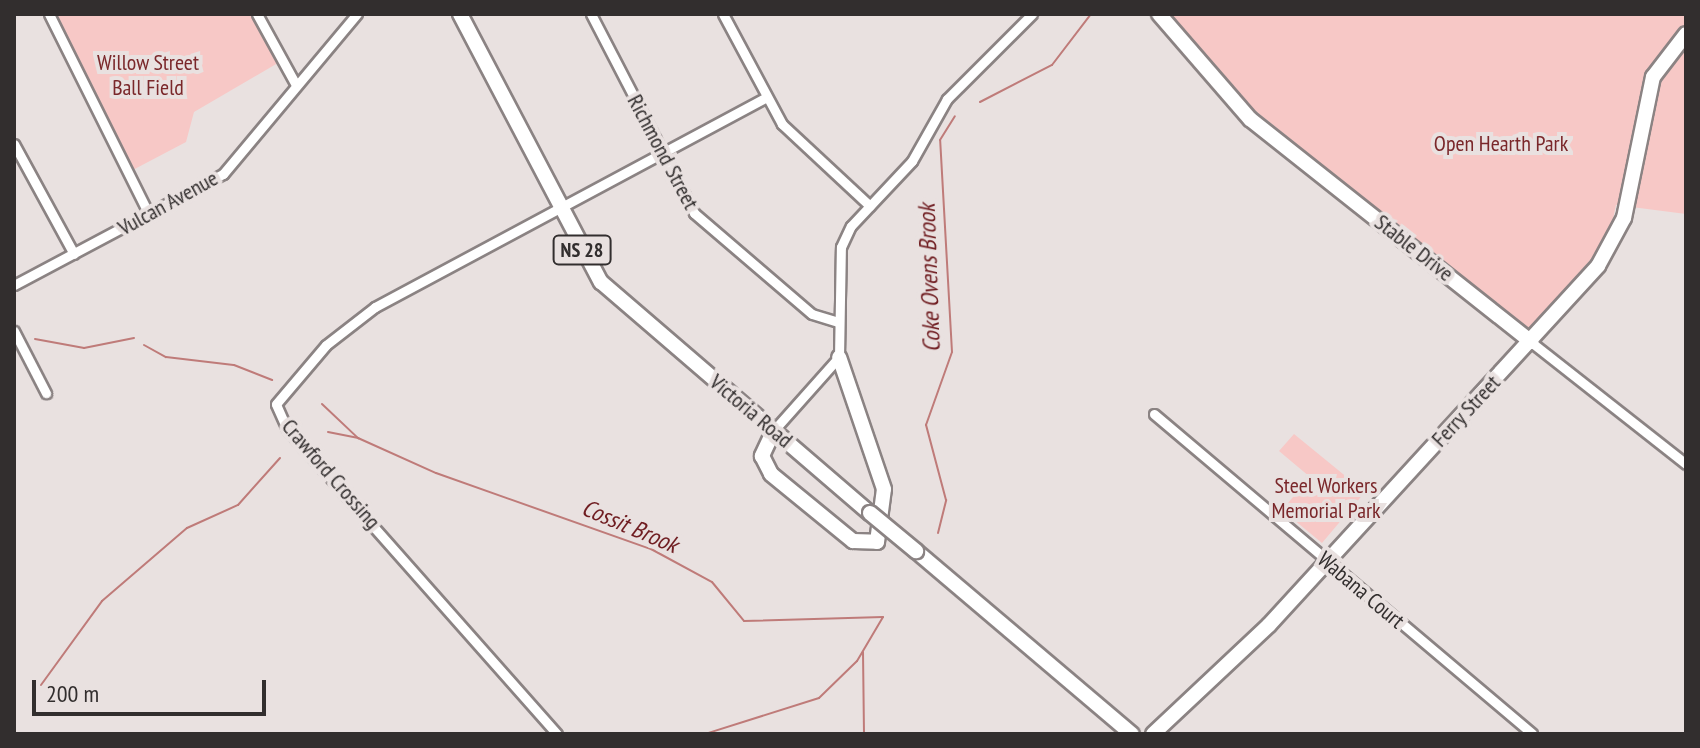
<!DOCTYPE html>
<html>
<head>
<meta charset="utf-8">
<style>
  body { margin:0 }
  #map { position:relative; width:1700px; height:748px; overflow:hidden; background:#e9e1e0; font-family:"PT Sans Narrow",sans-serif }
  div>[style] { position:absolute }
  .green>* { inset:0; background:#f7c8c6 }
  .stream>* { height:2px; margin:-1px; padding:0 1px; transform-origin:1px; border-radius:1px; background:#bf7b79 }
  .roads { filter:drop-shadow(2px 0 #8b8383) drop-shadow(-2px 0 #8b8383) drop-shadow(0 2px #8b8383) drop-shadow(0 -2px #8b8383) }
  .street>* { height:9px; margin:-4.5px; padding:0 4.5px; transform-origin:4.5px; border-radius:4.5px; background:#fff }
  .secondary>* { height:14px; margin:-7px; padding:0 7px; transform-origin:7px; border-radius:7px; background:#fff }
  .primary>* { height:14px; margin:-7px; padding:0 7px; transform-origin:7px; border-radius:7px; background:#fff }
  .bridges { filter:drop-shadow(2px 0 #8b8383) drop-shadow(-2px 0 #8b8383) drop-shadow(0 2px #8b8383) drop-shadow(0 -2px #8b8383) }
  .primary-bridge>* { height:14px; margin:-7px; padding:0 7px; transform-origin:7px; border-radius:7px; background:#fff }
  span { translate:-50% -50%; white-space:nowrap; text-align:center; line-height:1.15; -webkit-text-stroke:8px #e9e1e0; paint-order:stroke }
  .shield-label span { padding:2px 6px; background:#e9e1e0; border:2px solid; border-radius:6px; -webkit-text-stroke-width:0 }
  .shield-label { font-size:20px; color:#322e2e; font-weight:700 }
  .park-label { font-size:22px; color:#7a272a }
  .street-label { font-size:22px; color:#322e2e }
  .water-label { font-size:24px; color:#701e22; font-style:italic }
  .frame { position:absolute; inset:0; border:16px solid #322e2e; pointer-events:none }
  .scale { position:absolute; left:32px; top:680px; width:234px; height:36px; box-sizing:border-box; border:4px solid #322e2e; border-top:0; padding-left:10px; font-size:24px; line-height:28px; white-space:nowrap; color:#322e2e; -webkit-text-stroke:6px #e9e1e0; paint-order:stroke }
</style>
</head>
<body>
<div id="map">
  <div class="green">
    <div style="clip-path:polygon(54px 14px,257px 14px,283px 60px,194px 112px,186px 142px,129px 172px)"></div>
    <div style="clip-path:polygon(1167px 14px,1686px 14px,1686px 214px,1616px 205px,1609px 238px,1529px 332px,1226px 87px)"></div>
    <div style="clip-path:polygon(1294px 434px,1365px 492px,1322px 543px,1282px 510px,1310px 477px,1279px 451px)"></div>
  </div>
  <div class="stream">
    <div style="left:980px;top:102px;width:81px;rotate:-27.2deg"></div>
    <div style="left:1052px;top:65px;width:64px;rotate:-52.6deg"></div>
    <div style="left:35px;top:339px;width:50px;rotate:10.4deg"></div>
    <div style="left:84px;top:348px;width:51px;rotate:-11.3deg"></div>
    <div style="left:144px;top:345px;width:25px;rotate:29deg"></div>
    <div style="left:166px;top:357px;width:68px;rotate:6.7deg"></div>
    <div style="left:234px;top:365px;width:41px;rotate:21.5deg"></div>
    <div style="left:322px;top:404px;width:50px;rotate:43.4deg"></div>
    <div style="left:358px;top:438px;width:85px;rotate:24.2deg"></div>
    <div style="left:436px;top:473px;width:228px;rotate:19.5deg"></div>
    <div style="left:651px;top:549px;width:69px;rotate:28.4deg"></div>
    <div style="left:712px;top:582px;width:50px;rotate:50.6deg"></div>
    <div style="left:744px;top:621px;width:139px;rotate:-1.6deg"></div>
    <div style="left:883px;top:617px;width:51px;rotate:120.6deg"></div>
    <div style="left:857px;top:661px;width:53px;rotate:135.8deg"></div>
    <div style="left:819px;top:698px;width:120px;rotate:162.5deg"></div>
    <div style="left:328px;top:432px;width:31px;rotate:11deg"></div>
    <div style="left:938px;top:533px;width:34px;rotate:-76deg"></div>
    <div style="left:946px;top:500px;width:78px;rotate:-104.9deg"></div>
    <div style="left:926px;top:425px;width:77px;rotate:-70.4deg"></div>
    <div style="left:952px;top:352px;width:212px;rotate:-93.2deg"></div>
    <div style="left:940px;top:140px;width:28px;rotate:-58deg"></div>
    <div style="left:863px;top:652px;width:82px;rotate:89.3deg"></div>
    <div style="left:41px;top:685px;width:104px;rotate:-54deg"></div>
    <div style="left:102px;top:601px;width:112px;rotate:-40.7deg"></div>
    <div style="left:187px;top:528px;width:56px;rotate:-24.3deg"></div>
    <div style="left:238px;top:505px;width:63px;rotate:-48.2deg"></div>
  </div>
  <div class="roads">
    <div class="street">
      <div style="left:49px;top:14px;width:225px;rotate:63.5deg"></div>
      <div style="left:257px;top:14px;width:81px;rotate:61.2deg"></div>
      <div style="left:591px;top:14px;width:224px;rotate:62.6deg"></div>
      <div style="left:694px;top:213px;width:155px;rotate:40.6deg"></div>
      <div style="left:812px;top:314px;width:27px;rotate:17deg"></div>
      <div style="left:723px;top:14px;width:125px;rotate:61.8deg"></div>
      <div style="left:782px;top:124px;width:120px;rotate:43deg"></div>
      <div style="left:14px;top:144px;width:125px;rotate:61.4deg"></div>
      <div style="left:14px;top:285px;width:237px;rotate:-28deg"></div>
      <div style="left:223px;top:174px;width:209px;rotate:-50.1deg"></div>
      <div style="left:14px;top:331px;width:70px;rotate:62.7deg"></div>
      <div style="left:1531px;top:342px;width:197px;rotate:38.2deg"></div>
      <div style="left:1154px;top:414px;width:495px;rotate:40.2deg"></div>
      <div style="left:774px;top:430px;width:98px;rotate:-48.3deg"></div>
      <div style="left:839px;top:357px;width:110px;rotate:-89deg"></div>
      <div style="left:841px;top:247px;width:23px;rotate:-65deg"></div>
      <div style="left:851px;top:226px;width:89px;rotate:-46.8deg"></div>
      <div style="left:912px;top:161px;width:71px;rotate:-60.6deg"></div>
      <div style="left:947px;top:99px;width:120px;rotate:-45deg"></div>
      <div style="left:557px;top:734px;width:407px;rotate:-131.5deg"></div>
      <div style="left:287px;top:429px;width:27px;rotate:-114deg"></div>
      <div style="left:276px;top:404px;width:77px;rotate:-49.7deg"></div>
      <div style="left:326px;top:345px;width:62px;rotate:-37.8deg"></div>
      <div style="left:375px;top:307px;width:444px;rotate:-28.2deg"></div>
    </div>
    <div class="secondary">
      <div style="left:1159px;top:14px;width:139px;rotate:49.1deg"></div>
      <div style="left:1250px;top:119px;width:359px;rotate:38.4deg"></div>
      <div style="left:1153px;top:734px;width:159px;rotate:-43.2deg"></div>
      <div style="left:1269px;top:625px;width:487px;rotate:-47.5deg"></div>
      <div style="left:1598px;top:266px;width:55px;rotate:-61.6deg"></div>
      <div style="left:1624px;top:218px;width:144px;rotate:-78.4deg"></div>
      <div style="left:1653px;top:77px;width:54px;rotate:-52.5deg"></div>
    </div>
    <div class="primary">
      <div style="left:460px;top:14px;width:303px;rotate:62.3deg"></div>
      <div style="left:601px;top:282px;width:355px;rotate:40.7deg"></div>
      <div style="left:774px;top:430px;width:29px;rotate:115deg"></div>
      <div style="left:762px;top:456px;width:20px;rotate:63deg"></div>
      <div style="left:771px;top:474px;width:106px;rotate:39.3deg"></div>
      <div style="left:853px;top:541px;width:24px;rotate:2deg"></div>
      <div style="left:877px;top:542px;width:53px;rotate:-82.5deg"></div>
      <div style="left:884px;top:489px;width:139px;rotate:-108.8deg"></div>
      <div style="left:916px;top:551px;width:283px;rotate:40.3deg"></div>
    </div>
  </div>
  <div class="bridges">
    <div class="primary-bridge">
      <div style="left:870px;top:513px;width:60px;rotate:39.6deg"></div>
    </div>
  </div>
  <div class="shield-label">
    <span style="left:582px;top:250px">NS 28</span>
  </div>
  <div class="park-label">
    <span style="left:148px;top:75px">Willow Street<br>Ball Field</span>
    <span style="left:1501px;top:144px">Open Hearth Park</span>
    <span style="left:1326px;top:498px">Steel Workers<br>Memorial Park</span>
  </div>
  <div class="street-label">
    <span style="left:663px;top:152px;rotate:62deg">Richmond Street</span>
    <span style="left:168px;top:203px;rotate:-29deg">Vulcan Avenue</span>
    <span style="left:1414px;top:248px;rotate:38deg">Stable Drive</span>
    <span style="left:751px;top:411px;rotate:40deg">Victoria Road</span>
    <span style="left:1466px;top:411px;rotate:-47deg">Ferry Street</span>
    <span style="left:331px;top:474px;rotate:49deg">Crawford Crossing</span>
    <span style="left:1361px;top:590px;rotate:40deg">Wabana Court</span>
  </div>
  <div class="water-label">
    <span style="left:929px;top:278px;rotate:-92deg">Coke Ovens Brook</span>
    <span style="left:630px;top:526px;rotate:23deg">Cossit Brook</span>
  </div>
  <div class="frame"></div>
  <div class="scale">200 m</div>
</div>
</body>
</html>
